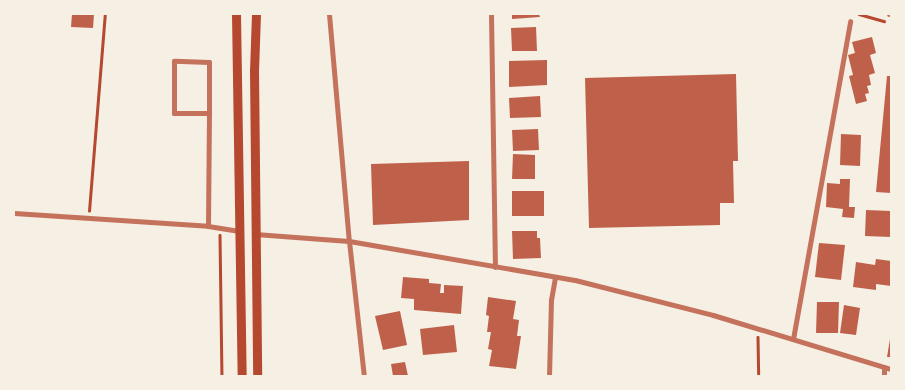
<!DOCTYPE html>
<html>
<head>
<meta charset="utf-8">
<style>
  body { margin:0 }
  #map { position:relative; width:905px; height:390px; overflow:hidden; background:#f6efe4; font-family:"PT Sans Narrow",sans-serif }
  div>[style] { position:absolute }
  .building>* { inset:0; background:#bf614a }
  .path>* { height:2.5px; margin:-1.25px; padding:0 1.25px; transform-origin:1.25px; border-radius:1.25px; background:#b5482f }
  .minor>* { height:5px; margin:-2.5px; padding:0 2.5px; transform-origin:2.5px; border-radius:2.5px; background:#c5725c }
  .secondary>* { height:9px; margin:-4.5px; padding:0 4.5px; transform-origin:4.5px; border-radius:4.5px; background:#b5482f }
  span { translate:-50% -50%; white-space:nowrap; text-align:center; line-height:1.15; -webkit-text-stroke:4px #f6efe4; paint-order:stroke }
  .frame { position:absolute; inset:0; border:15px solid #f6efe4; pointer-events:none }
</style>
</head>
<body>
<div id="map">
  <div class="building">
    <div style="clip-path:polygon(72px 14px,94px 14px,93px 28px,71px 27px)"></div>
    <div style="clip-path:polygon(512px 14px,539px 14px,540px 17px,512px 19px)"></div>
    <div style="clip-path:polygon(536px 27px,537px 51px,512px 51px,511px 28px)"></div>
    <div style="clip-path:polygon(872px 37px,876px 53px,870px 55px,875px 73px,869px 75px,871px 85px,867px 86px,869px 93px,865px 94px,867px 101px,856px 104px,849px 76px,853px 75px,848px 55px,855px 53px,852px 42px)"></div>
    <div style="clip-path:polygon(547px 60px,547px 85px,509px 87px,509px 61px)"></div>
    <div style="clip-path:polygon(736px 74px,738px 161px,733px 161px,734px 203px,720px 203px,720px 225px,589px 228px,585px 78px)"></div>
    <div style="clip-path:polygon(887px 76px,891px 76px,891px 193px,876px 192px)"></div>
    <div style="clip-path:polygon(540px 96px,541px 117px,510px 118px,509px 98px)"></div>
    <div style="clip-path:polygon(538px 129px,539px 150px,513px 151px,512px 130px)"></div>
    <div style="clip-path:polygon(841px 134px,861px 135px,860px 166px,840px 165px)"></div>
    <div style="clip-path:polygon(513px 154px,535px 155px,535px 179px,512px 179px)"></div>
    <div style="clip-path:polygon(469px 161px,469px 220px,373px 225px,371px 164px)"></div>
    <div style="clip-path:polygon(840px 179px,850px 179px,849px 207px,855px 207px,854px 218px,842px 217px,843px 209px,826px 207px,827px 183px,840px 184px)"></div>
    <div style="clip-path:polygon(512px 191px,544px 191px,544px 216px,512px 216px)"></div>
    <div style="clip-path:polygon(866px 210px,891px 211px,891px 237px,865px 236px)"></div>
    <div style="clip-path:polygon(512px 231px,537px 231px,537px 238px,540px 238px,541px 258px,513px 259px)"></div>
    <div style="clip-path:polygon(819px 243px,845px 245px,841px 280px,815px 277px)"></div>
    <div style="clip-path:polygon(876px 259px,891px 261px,891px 286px,876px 284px,876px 290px,853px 287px,856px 262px,875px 265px)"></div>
    <div style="clip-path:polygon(403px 277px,429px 279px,429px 283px,441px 284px,440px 293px,444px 293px,444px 285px,463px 286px,461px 314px,414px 310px,414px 299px,401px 298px)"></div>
    <div style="clip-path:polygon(488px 297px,516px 301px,513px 319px,519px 320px,517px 336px,521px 336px,516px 369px,489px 366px,492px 350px,488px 349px,491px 332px,487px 332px,489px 316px,486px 315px)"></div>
    <div style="clip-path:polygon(817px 302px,839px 302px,838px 333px,816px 333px)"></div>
    <div style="clip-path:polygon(844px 305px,860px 308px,856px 335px,840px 333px)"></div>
    <div style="clip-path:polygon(400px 311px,407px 345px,383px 350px,375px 316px)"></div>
    <div style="clip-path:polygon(454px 325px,457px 352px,423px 355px,420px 329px)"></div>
    <div style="clip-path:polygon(890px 339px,891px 339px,891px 357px,887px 357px)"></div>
    <div style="clip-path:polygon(405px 362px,408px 376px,393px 376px,391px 364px)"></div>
  </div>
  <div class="path">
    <div style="left:859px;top:14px;width:26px;rotate:16deg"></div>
    <div style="left:89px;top:211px;width:198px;rotate:-85.4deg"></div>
    <div style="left:220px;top:235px;width:141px;rotate:89.2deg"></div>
    <div style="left:758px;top:337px;width:39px;rotate:89deg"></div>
  </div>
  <div class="minor">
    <div style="left:329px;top:14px;width:228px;rotate:85deg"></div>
    <div style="left:349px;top:241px;width:136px;rotate:83.7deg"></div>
    <div style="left:491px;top:14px;width:253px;rotate:89.1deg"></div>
    <div style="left:889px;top:14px;width:2px"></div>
    <div style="left:14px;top:213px;width:194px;rotate:3.8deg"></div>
    <div style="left:208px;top:226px;width:30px;rotate:9deg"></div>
    <div style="left:208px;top:226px;width:113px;rotate:-89.5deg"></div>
    <div style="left:209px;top:113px;width:51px;rotate:-90deg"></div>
    <div style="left:209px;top:62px;width:35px;rotate:-178deg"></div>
    <div style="left:174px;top:61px;width:52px;rotate:90deg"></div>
    <div style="left:174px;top:113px;width:35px"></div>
    <div style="left:255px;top:234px;width:94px;rotate:4.3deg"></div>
    <div style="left:349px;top:241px;width:229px;rotate:9.8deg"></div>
    <div style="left:575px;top:280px;width:142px;rotate:14.2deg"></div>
    <div style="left:713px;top:315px;width:186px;rotate:16.9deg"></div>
    <div style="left:793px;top:339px;width:323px;rotate:-79.8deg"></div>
    <div style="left:549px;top:376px;width:76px;rotate:-88.5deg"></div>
    <div style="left:551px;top:300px;width:22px;rotate:-80deg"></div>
    <div style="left:884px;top:376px;width:9px;rotate:-90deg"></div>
  </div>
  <div class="secondary">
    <div style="left:236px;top:14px;width:362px;rotate:89.1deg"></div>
    <div style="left:256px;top:14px;width:56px;rotate:92deg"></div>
    <div style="left:254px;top:70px;width:306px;rotate:89.4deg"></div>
  </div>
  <div class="frame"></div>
</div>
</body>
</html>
